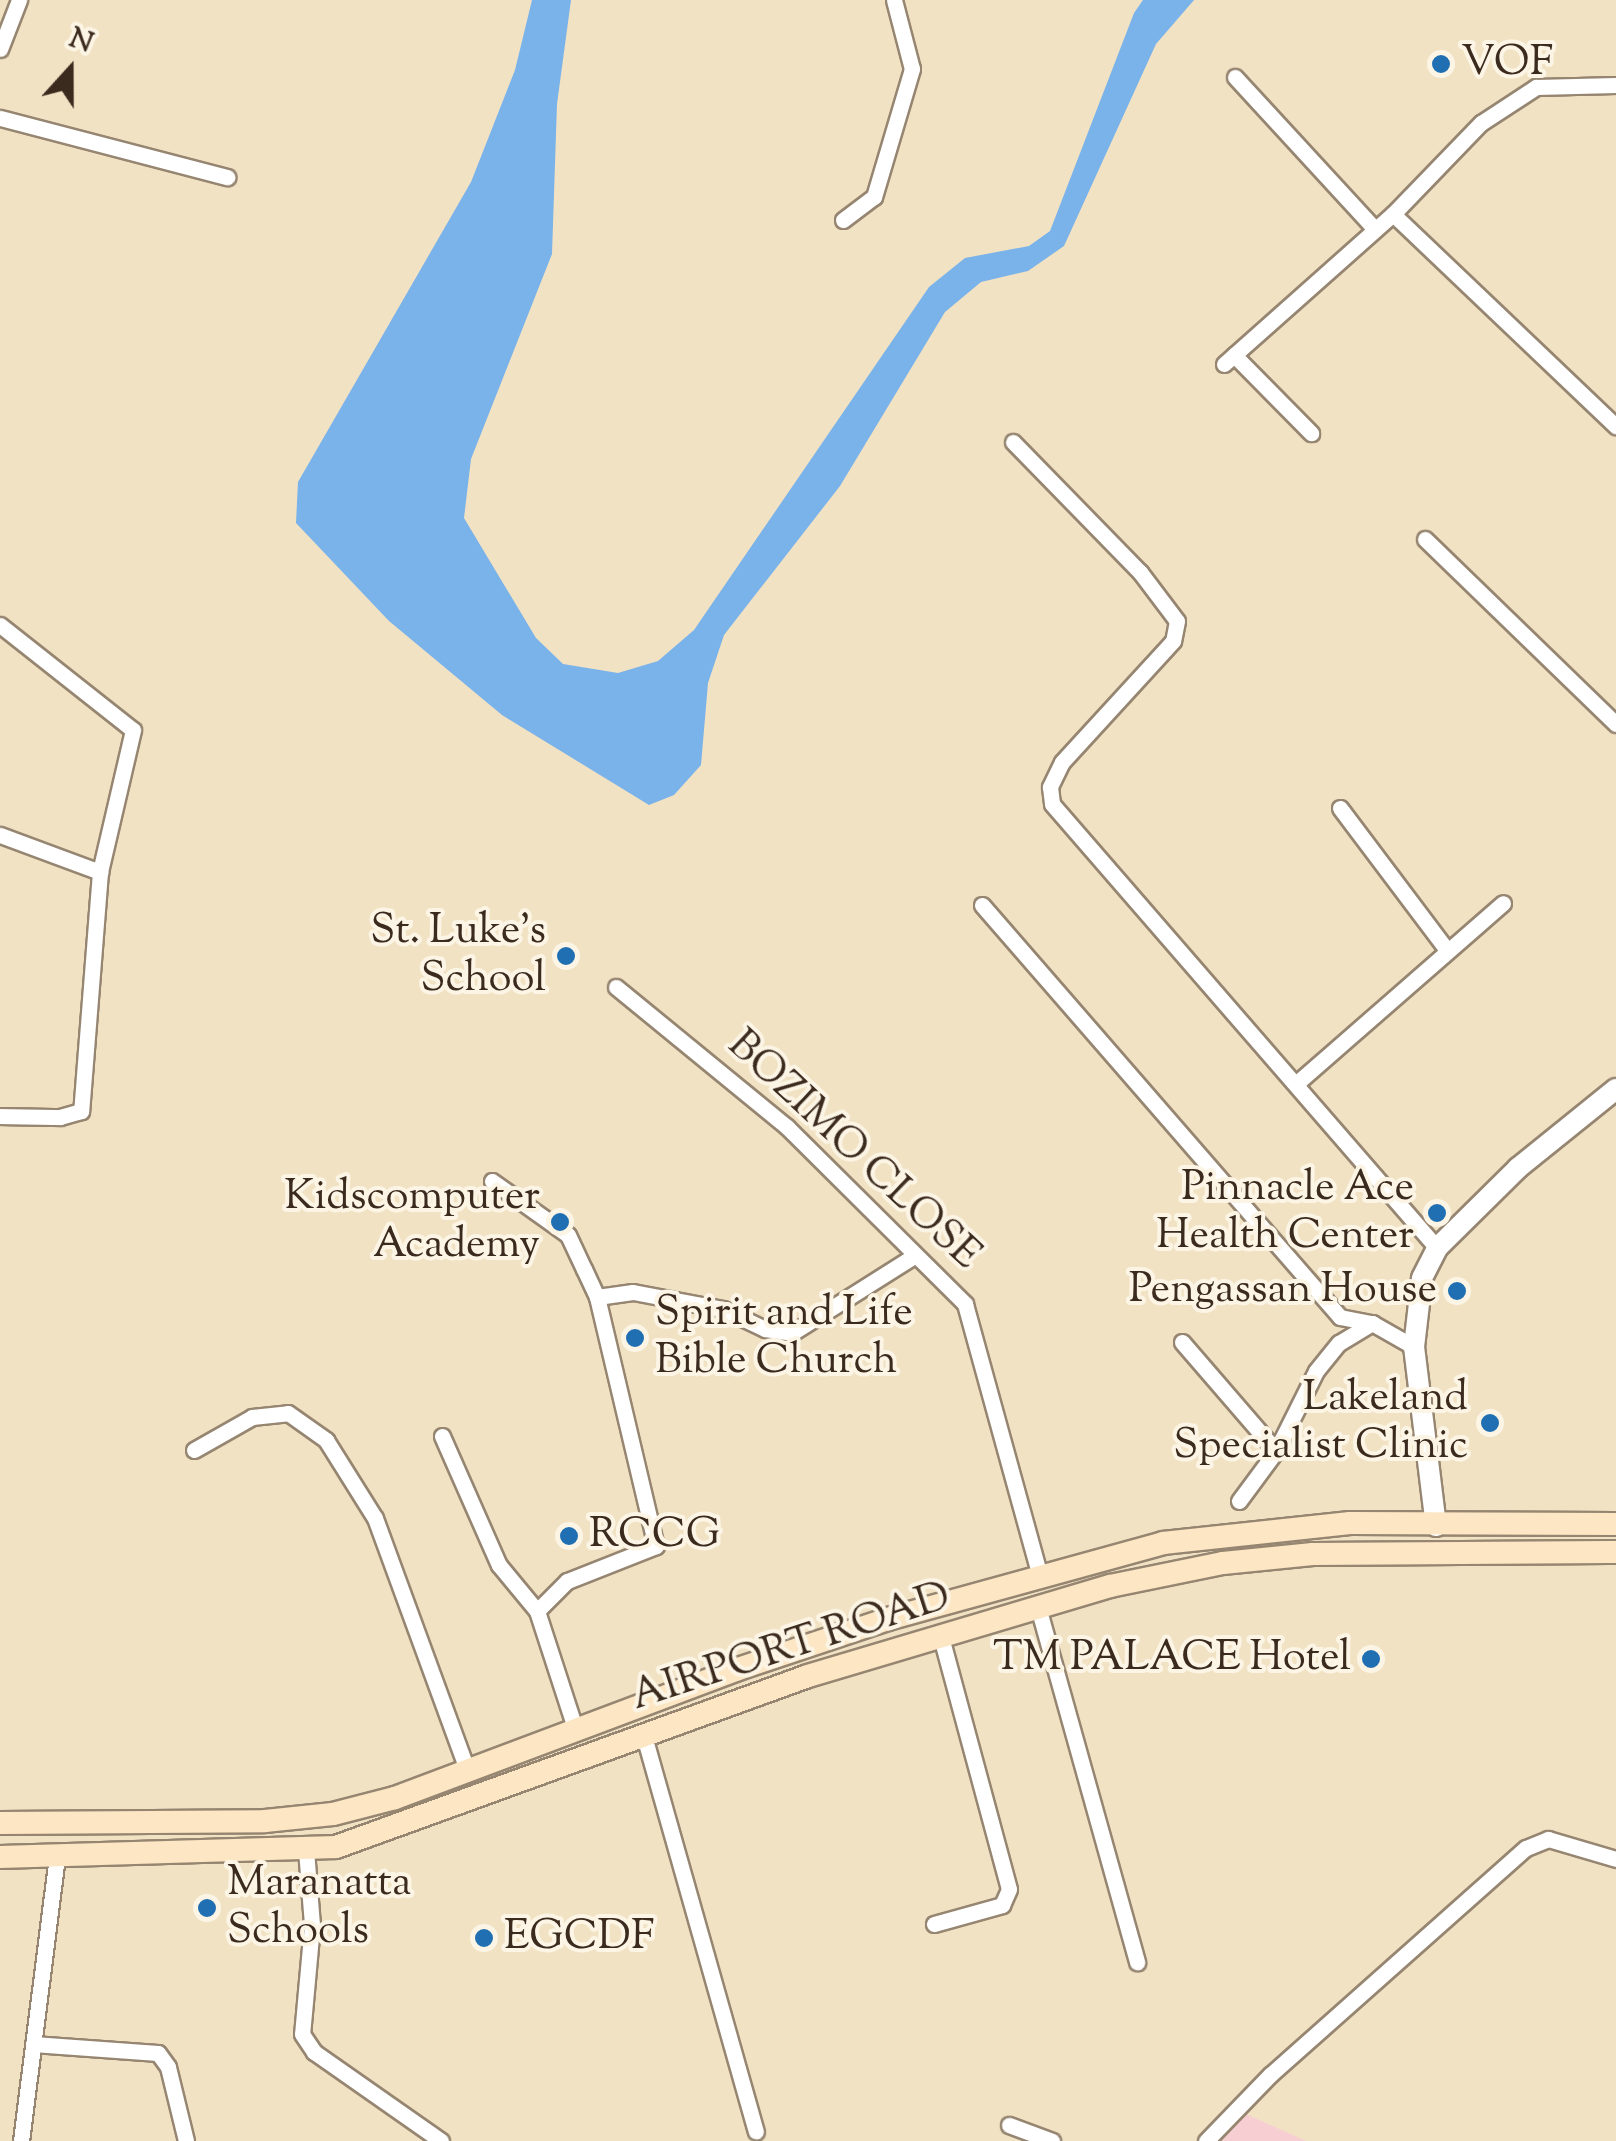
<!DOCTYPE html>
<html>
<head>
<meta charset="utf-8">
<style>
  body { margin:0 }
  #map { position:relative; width:1616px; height:2141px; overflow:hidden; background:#f1e2c4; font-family:"Sorts Mill Goudy",serif }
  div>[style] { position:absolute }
  .built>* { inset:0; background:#f7cfd3 }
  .water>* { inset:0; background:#7ab2ea }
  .roads { filter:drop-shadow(2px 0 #968671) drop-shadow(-2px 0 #968671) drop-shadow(0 2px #968671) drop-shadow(0 -2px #968671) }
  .minor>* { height:15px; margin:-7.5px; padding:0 7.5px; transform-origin:7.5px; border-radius:7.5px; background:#fff }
  .tertiary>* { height:20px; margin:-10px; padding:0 10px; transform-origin:10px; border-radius:10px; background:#fff }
  .secondary>* { height:22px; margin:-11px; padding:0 11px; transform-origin:11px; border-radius:11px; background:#fce6c4 }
  .dots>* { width:28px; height:28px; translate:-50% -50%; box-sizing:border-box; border:5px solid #fcf5e5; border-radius:50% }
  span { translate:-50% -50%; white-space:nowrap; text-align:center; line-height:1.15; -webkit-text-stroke:8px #fcf5e5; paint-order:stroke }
  .poi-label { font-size:42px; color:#3b2a1e }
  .left { translate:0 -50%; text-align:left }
  .right { translate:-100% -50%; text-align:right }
  .street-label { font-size:42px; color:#3b2a1e }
  .north { position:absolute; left:20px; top:20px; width:100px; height:100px; -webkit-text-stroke:8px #fcf5e5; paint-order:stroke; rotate:21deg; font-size:28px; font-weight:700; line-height:40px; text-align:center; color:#3b2a1e }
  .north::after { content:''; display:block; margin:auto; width:35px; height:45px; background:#3b2a1e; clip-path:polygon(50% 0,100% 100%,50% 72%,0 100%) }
</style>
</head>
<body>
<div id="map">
  <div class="built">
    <div style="clip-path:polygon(1237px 2110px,1306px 2141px,1213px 2141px)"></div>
  </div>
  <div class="water">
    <div style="clip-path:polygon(532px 0,571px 0,557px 104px,552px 254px,471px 459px,464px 518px,536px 638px,563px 664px,618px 673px,658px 661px,694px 630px,929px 287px,965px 258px,1029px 246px,1050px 231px,1134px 13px,1143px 0,1194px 0,1156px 44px,1064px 246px,1028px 271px,981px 282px,945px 312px,840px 486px,724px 635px,708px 683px,701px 765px,674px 795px,649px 805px,502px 715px,389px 621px,296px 523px,298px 482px,471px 182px,515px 70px)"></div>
  </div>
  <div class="roads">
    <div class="minor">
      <div style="left:0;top:49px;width:53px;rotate:-68.8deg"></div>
      <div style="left:1235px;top:77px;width:204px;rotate:47.4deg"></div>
      <div style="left:0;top:118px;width:235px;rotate:14.6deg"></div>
      <div style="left:1393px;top:214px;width:308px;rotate:43.6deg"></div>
      <div style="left:843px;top:220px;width:39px;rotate:-37deg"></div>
      <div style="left:874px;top:197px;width:134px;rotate:-73.5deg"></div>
      <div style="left:912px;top:69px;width:71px;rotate:-104.6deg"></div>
      <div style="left:1234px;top:355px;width:110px;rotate:45.4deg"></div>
      <div style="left:1224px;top:364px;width:226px;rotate:-41.6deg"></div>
      <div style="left:1393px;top:214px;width:127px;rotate:-46deg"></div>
      <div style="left:1481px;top:123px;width:66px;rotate:-33.2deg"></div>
      <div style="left:1536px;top:87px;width:80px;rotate:-1.4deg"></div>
      <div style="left:1013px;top:442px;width:182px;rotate:45.7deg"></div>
      <div style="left:1140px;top:572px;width:61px;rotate:52.9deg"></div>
      <div style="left:1177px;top:621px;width:20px;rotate:101deg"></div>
      <div style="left:1173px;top:641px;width:164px;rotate:132.5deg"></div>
      <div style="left:1062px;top:762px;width:28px;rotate:116deg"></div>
      <div style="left:1050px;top:787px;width:17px;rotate:83deg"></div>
      <div style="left:1052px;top:804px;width:588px;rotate:49.07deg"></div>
      <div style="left:1425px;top:539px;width:266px;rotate:44.1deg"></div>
      <div style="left:0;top:625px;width:169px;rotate:38.3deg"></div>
      <div style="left:133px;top:730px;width:146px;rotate:103.1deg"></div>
      <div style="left:100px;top:872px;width:240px;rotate:94.5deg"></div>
      <div style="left:81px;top:1111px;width:22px;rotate:164deg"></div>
      <div style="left:60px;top:1117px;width:60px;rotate:-179deg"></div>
      <div style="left:1340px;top:808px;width:178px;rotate:53deg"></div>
      <div style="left:0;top:835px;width:107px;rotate:20.3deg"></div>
      <div style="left:982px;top:905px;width:546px;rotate:49.01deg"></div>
      <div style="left:1340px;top:1317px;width:33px;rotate:11deg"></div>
      <div style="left:1372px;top:1323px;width:48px;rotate:29.7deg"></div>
      <div style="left:616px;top:987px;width:221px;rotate:39.3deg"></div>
      <div style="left:787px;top:1127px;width:251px;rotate:44.8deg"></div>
      <div style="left:965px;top:1304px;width:279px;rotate:74.6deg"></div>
      <div style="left:1298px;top:1082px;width:272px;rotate:-41.1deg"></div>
      <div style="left:492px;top:1181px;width:93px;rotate:35.4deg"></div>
      <div style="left:568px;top:1235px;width:38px;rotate:65deg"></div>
      <div style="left:584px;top:1269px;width:31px;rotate:65deg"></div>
      <div style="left:597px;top:1297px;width:256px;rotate:76.7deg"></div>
      <div style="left:656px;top:1546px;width:96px;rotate:158.5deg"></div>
      <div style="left:567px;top:1581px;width:42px;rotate:135deg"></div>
      <div style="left:537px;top:1611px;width:123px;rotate:72deg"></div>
      <div style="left:597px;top:1297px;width:36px;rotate:-8deg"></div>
      <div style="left:633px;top:1292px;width:92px;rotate:10.7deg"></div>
      <div style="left:723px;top:1309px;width:47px;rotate:25.5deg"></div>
      <div style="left:765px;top:1329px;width:27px;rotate:8deg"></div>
      <div style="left:792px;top:1333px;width:144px;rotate:-32.3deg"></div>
      <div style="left:1182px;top:1342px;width:144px;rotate:49.2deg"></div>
      <div style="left:442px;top:1436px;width:141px;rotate:66.2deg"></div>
      <div style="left:499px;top:1565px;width:60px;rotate:50.4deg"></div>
      <div style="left:194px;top:1450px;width:67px;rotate:-29.6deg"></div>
      <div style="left:252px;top:1417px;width:36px;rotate:-6deg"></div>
      <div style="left:288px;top:1413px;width:47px;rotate:35.4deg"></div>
      <div style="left:326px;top:1440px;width:92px;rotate:57.9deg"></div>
      <div style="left:375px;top:1518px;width:267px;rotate:69.9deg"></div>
      <div style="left:1239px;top:1501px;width:62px;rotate:-53.5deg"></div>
      <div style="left:1276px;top:1451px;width:89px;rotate:-63.4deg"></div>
      <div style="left:1316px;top:1371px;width:36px;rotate:-51deg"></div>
      <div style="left:1339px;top:1343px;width:39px;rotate:-31deg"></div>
      <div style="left:1038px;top:1607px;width:369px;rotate:74.4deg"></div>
      <div style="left:644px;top:1736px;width:411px;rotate:74.2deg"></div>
      <div style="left:306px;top:1850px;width:75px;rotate:85.4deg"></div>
      <div style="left:312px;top:1925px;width:109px;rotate:95.2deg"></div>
      <div style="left:302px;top:2034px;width:22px;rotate:56deg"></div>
      <div style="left:314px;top:2052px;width:155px;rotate:35deg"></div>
      <div style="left:934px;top:1924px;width:71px;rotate:-15.6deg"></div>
      <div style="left:1002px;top:1905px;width:17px;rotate:-66deg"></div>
      <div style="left:1009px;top:1889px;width:261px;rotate:-105.1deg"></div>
      <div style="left:33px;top:2044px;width:125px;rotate:4.1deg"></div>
      <div style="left:158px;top:2053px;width:17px;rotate:54deg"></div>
      <div style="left:168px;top:2067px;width:76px;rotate:76.3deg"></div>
      <div style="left:1009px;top:2125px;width:46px;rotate:20.4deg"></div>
      <div style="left:21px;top:2141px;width:287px;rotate:-82.8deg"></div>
      <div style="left:1206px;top:2141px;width:92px;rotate:-45.9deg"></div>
      <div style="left:1270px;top:2075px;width:342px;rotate:-41.6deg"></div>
      <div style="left:1526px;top:1848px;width:24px;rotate:-22deg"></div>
      <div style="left:1548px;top:1839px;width:71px;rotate:16.4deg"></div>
    </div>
    <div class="tertiary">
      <div style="left:1436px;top:1526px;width:180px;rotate:-97deg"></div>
      <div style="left:1414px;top:1347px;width:69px;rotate:-83.4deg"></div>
      <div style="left:1422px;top:1278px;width:34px;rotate:-63deg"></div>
      <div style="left:1437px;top:1248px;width:114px;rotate:-44.6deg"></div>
      <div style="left:1518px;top:1168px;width:126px;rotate:-38.9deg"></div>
    </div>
    <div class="secondary">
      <div style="left:0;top:1823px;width:265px;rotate:-0.4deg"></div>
      <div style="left:265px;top:1821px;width:68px;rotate:-5.9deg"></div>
      <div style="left:333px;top:1814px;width:64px;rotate:-14.5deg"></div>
      <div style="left:395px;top:1798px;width:366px;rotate:-20.6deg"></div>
      <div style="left:738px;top:1669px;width:158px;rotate:-18.4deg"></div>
      <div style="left:888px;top:1619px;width:285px;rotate:-15.4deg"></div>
      <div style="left:1163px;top:1543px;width:188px;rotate:-6.1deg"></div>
      <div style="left:1350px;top:1523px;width:266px;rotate:0.2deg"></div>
      <div style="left:0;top:1857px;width:336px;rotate:-1.7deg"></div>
      <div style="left:336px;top:1847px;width:502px;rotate:-19.91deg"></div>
      <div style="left:808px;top:1676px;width:315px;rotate:-16.6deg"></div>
      <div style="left:1110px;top:1586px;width:115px;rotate:-11.5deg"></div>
      <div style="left:1223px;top:1563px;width:90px;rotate:-5.7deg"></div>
      <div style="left:1313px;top:1554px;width:303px;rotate:-0.4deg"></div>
    </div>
  </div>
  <div class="dots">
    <div style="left:1441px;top:64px;background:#1f6fb2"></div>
    <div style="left:566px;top:956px;background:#1f6fb2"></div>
    <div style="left:1437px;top:1213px;background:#1f6fb2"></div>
    <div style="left:560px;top:1222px;background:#1f6fb2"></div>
    <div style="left:1457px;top:1291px;background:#1f6fb2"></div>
    <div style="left:635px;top:1338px;background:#1f6fb2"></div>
    <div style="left:1490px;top:1423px;background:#1f6fb2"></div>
    <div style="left:569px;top:1536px;background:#1f6fb2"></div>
    <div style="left:1371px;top:1659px;background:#1f6fb2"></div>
    <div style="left:207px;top:1908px;background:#1f6fb2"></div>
    <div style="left:484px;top:1938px;background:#1f6fb2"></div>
  </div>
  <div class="poi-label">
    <span class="left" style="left:1461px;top:64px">VOF</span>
    <span class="right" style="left:546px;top:956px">St. Luke's<br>School</span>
    <span class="right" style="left:1414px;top:1213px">Pinnacle Ace<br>Health Center</span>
    <span class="right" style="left:540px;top:1222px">Kidscomputer<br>Academy</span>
    <span class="right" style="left:1437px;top:1291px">Pengassan House</span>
    <span class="left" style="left:655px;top:1338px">Spirit and Life<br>Bible Church</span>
    <span class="right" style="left:1468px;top:1423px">Lakeland<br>Specialist Clinic</span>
    <span class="left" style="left:589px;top:1536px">RCCG</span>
    <span class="right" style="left:1351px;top:1659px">TM PALACE Hotel</span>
    <span class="left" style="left:227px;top:1908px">Maranatta<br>Schools</span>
    <span class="left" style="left:504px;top:1938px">EGCDF</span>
  </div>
  <div class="street-label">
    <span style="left:853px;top:1151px;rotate:43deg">BOZIMO CLOSE</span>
    <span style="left:791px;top:1648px;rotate:-18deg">AIRPORT ROAD</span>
  </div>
  <div class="north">N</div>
</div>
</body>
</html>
